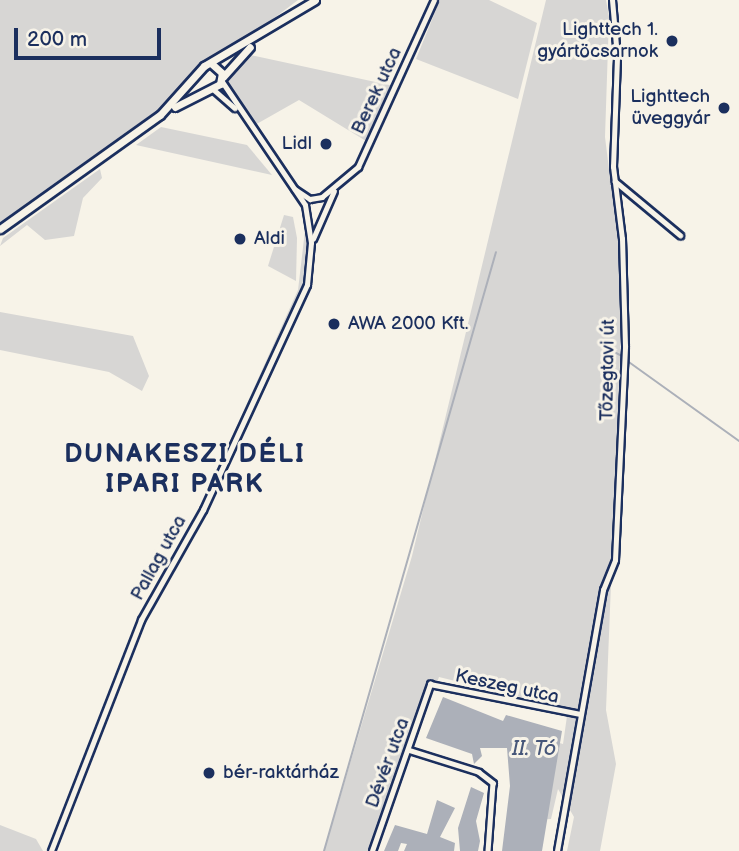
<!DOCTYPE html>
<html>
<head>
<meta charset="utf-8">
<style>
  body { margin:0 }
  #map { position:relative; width:739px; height:851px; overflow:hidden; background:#f7f3e8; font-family:"Balsamiq Sans",sans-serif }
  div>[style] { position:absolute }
  .green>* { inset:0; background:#d7d6d4 }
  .water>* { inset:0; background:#acb0b9 }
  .stream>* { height:2px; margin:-1px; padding:0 1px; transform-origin:1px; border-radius:1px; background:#acb0b9 }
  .roads { filter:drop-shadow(2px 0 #1b2f5e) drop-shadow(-2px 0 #1b2f5e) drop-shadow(0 2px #1b2f5e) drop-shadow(0 -2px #1b2f5e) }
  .street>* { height:4.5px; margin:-2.25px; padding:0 2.25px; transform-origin:2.25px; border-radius:2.25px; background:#f7f3e8 }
  .primary>* { height:7px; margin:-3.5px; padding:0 3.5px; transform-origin:3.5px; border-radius:3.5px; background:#f7f3e8 }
  .dots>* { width:19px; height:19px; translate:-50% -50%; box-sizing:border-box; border:4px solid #f7f3e8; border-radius:50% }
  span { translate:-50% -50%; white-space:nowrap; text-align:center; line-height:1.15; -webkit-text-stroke:6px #f7f3e8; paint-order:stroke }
  .poi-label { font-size:19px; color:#1b2f5e }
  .right { translate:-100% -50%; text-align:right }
  .left { translate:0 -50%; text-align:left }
  .street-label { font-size:19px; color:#1b2f5e }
  .water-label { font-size:21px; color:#465679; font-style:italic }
  .district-label { font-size:26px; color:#1b2f5e; font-weight:700; letter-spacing:2px }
  .scale { position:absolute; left:14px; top:28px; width:147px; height:32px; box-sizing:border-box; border:4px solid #1b2f5e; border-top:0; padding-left:9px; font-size:21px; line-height:24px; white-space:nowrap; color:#1b2f5e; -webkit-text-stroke:5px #f7f3e8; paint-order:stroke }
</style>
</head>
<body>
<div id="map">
  <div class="green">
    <div style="clip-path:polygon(0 0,298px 0,220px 59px,200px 63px,164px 107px,0 224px)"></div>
    <div style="clip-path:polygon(440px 0,489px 0,537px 23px,518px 99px,416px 59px)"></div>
    <div style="clip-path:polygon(546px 0,606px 0,609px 17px,605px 137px,620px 258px,620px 357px,606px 710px,616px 764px,600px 851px,567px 851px,574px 817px,558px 789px,551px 819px,529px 820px,512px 729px,563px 744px,568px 709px,439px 677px,375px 851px,324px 851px,412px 556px)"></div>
    <div style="clip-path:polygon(250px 55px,394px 86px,366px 141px,299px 100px,253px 126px,227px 83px)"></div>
    <div style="clip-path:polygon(161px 127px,247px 145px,272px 175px,136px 145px)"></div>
    <div style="clip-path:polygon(100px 169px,102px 178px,83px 198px,74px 236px,45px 240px,27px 225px,0 246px,3px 238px)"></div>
    <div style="clip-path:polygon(284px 215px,293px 217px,297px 238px,296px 281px,268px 266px)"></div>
    <div style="clip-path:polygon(306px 222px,308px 261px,302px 289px,203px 501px,298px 290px)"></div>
    <div style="clip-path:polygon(0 312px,133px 336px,149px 376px,142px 391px,109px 372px,0 350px)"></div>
    <div style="clip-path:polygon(0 825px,36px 839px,43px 851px,0 851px)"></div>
  </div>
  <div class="water">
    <div style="clip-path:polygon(443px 697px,503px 721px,506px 715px,562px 731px,542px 851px,502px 851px,510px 786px,507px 748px,480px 748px,482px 756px,474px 764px,472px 754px,426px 738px)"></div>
    <div style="clip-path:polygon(471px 787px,484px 793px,476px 821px,480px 841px,478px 851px,460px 851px,458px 828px)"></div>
    <div style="clip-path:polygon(437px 800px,455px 808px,440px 837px,455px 843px,454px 851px,404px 851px,407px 844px,401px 843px,398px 851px,384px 851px,395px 825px,427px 834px)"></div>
  </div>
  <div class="stream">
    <div style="left:616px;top:353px;width:7px;rotate:27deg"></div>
    <div style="left:626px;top:360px;width:139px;rotate:35.6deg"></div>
    <div style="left:324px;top:851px;width:623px;rotate:-73.98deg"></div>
  </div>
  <div class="roads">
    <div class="street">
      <div style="left:213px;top:89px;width:29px;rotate:41deg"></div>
      <div style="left:615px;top:181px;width:85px;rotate:39.7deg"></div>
      <div style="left:295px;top:189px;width:18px;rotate:34deg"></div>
      <div style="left:310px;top:199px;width:12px;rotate:-9deg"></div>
      <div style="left:322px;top:197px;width:47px;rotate:-39.8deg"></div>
      <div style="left:358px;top:167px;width:183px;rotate:-65.5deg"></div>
      <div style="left:313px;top:239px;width:52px;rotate:-66.4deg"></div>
      <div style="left:409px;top:750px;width:73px;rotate:17.4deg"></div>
      <div style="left:479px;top:772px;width:18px;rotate:38deg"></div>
      <div style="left:493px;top:783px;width:68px;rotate:94.2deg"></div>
      <div style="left:51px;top:851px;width:248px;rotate:-68.7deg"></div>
      <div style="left:141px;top:620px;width:126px;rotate:-60.6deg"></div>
      <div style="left:203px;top:510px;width:248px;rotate:-65.2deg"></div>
      <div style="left:307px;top:285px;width:42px;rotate:-84.6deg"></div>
      <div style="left:311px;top:243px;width:38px;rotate:-99deg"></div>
      <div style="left:305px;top:205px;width:148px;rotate:-124deg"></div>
      <div style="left:372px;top:851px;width:177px;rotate:-70.8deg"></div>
      <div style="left:430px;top:684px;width:153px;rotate:11.3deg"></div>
      <div style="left:557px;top:851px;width:265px;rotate:-80deg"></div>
      <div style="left:603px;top:590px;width:32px;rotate:-68deg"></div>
      <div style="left:615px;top:560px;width:214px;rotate:-87.3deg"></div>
      <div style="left:625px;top:346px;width:107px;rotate:-91.6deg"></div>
      <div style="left:622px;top:239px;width:73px;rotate:-97.1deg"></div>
      <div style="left:613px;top:167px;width:110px;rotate:-87.9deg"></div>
      <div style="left:617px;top:57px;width:57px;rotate:-95deg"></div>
    </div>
    <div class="primary">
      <div style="left:223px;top:77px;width:40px;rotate:-48deg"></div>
      <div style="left:175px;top:107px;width:51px;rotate:-27.1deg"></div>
      <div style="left:220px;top:84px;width:11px;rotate:-80deg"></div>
      <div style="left:222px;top:73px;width:13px;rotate:-138deg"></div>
      <div style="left:0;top:229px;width:196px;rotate:-35.5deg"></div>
      <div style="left:160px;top:115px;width:66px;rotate:-48.1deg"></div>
      <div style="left:204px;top:66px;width:129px;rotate:-30.7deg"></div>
    </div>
  </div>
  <div class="dots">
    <div style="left:672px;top:41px;background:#1b2f5e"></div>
    <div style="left:724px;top:108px;background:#1b2f5e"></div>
    <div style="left:326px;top:144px;background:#1b2f5e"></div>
    <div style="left:240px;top:239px;background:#1b2f5e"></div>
    <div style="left:334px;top:324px;background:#1b2f5e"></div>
    <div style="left:209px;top:773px;background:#1b2f5e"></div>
  </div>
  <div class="poi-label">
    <span class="right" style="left:658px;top:41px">Lighttech 1.<br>gyártöcsarnok</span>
    <span class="right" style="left:710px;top:108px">Lighttech<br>üveggyár</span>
    <span class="right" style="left:312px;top:144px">Lidl</span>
    <span class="left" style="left:254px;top:239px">Aldi</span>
    <span class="left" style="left:348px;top:324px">AWA 2000 Kft.</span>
    <span class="left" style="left:223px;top:773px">bér-raktárház</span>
  </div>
  <div class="street-label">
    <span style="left:377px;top:91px;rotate:-65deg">Berek utca</span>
    <span style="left:608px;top:370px;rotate:-89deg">Tőzegtavi út</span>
    <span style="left:159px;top:558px;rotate:-61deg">Pallag utca</span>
    <span style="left:507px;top:687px;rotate:12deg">Keszeg utca</span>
    <span style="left:388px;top:763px;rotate:-70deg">Dévér utca</span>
  </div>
  <div class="water-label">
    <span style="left:534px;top:749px">II. Tó</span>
  </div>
  <div class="district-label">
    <span style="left:185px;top:470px">DUNAKESZI DÉLI<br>IPARI PARK</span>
  </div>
  <div class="scale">200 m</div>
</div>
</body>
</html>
